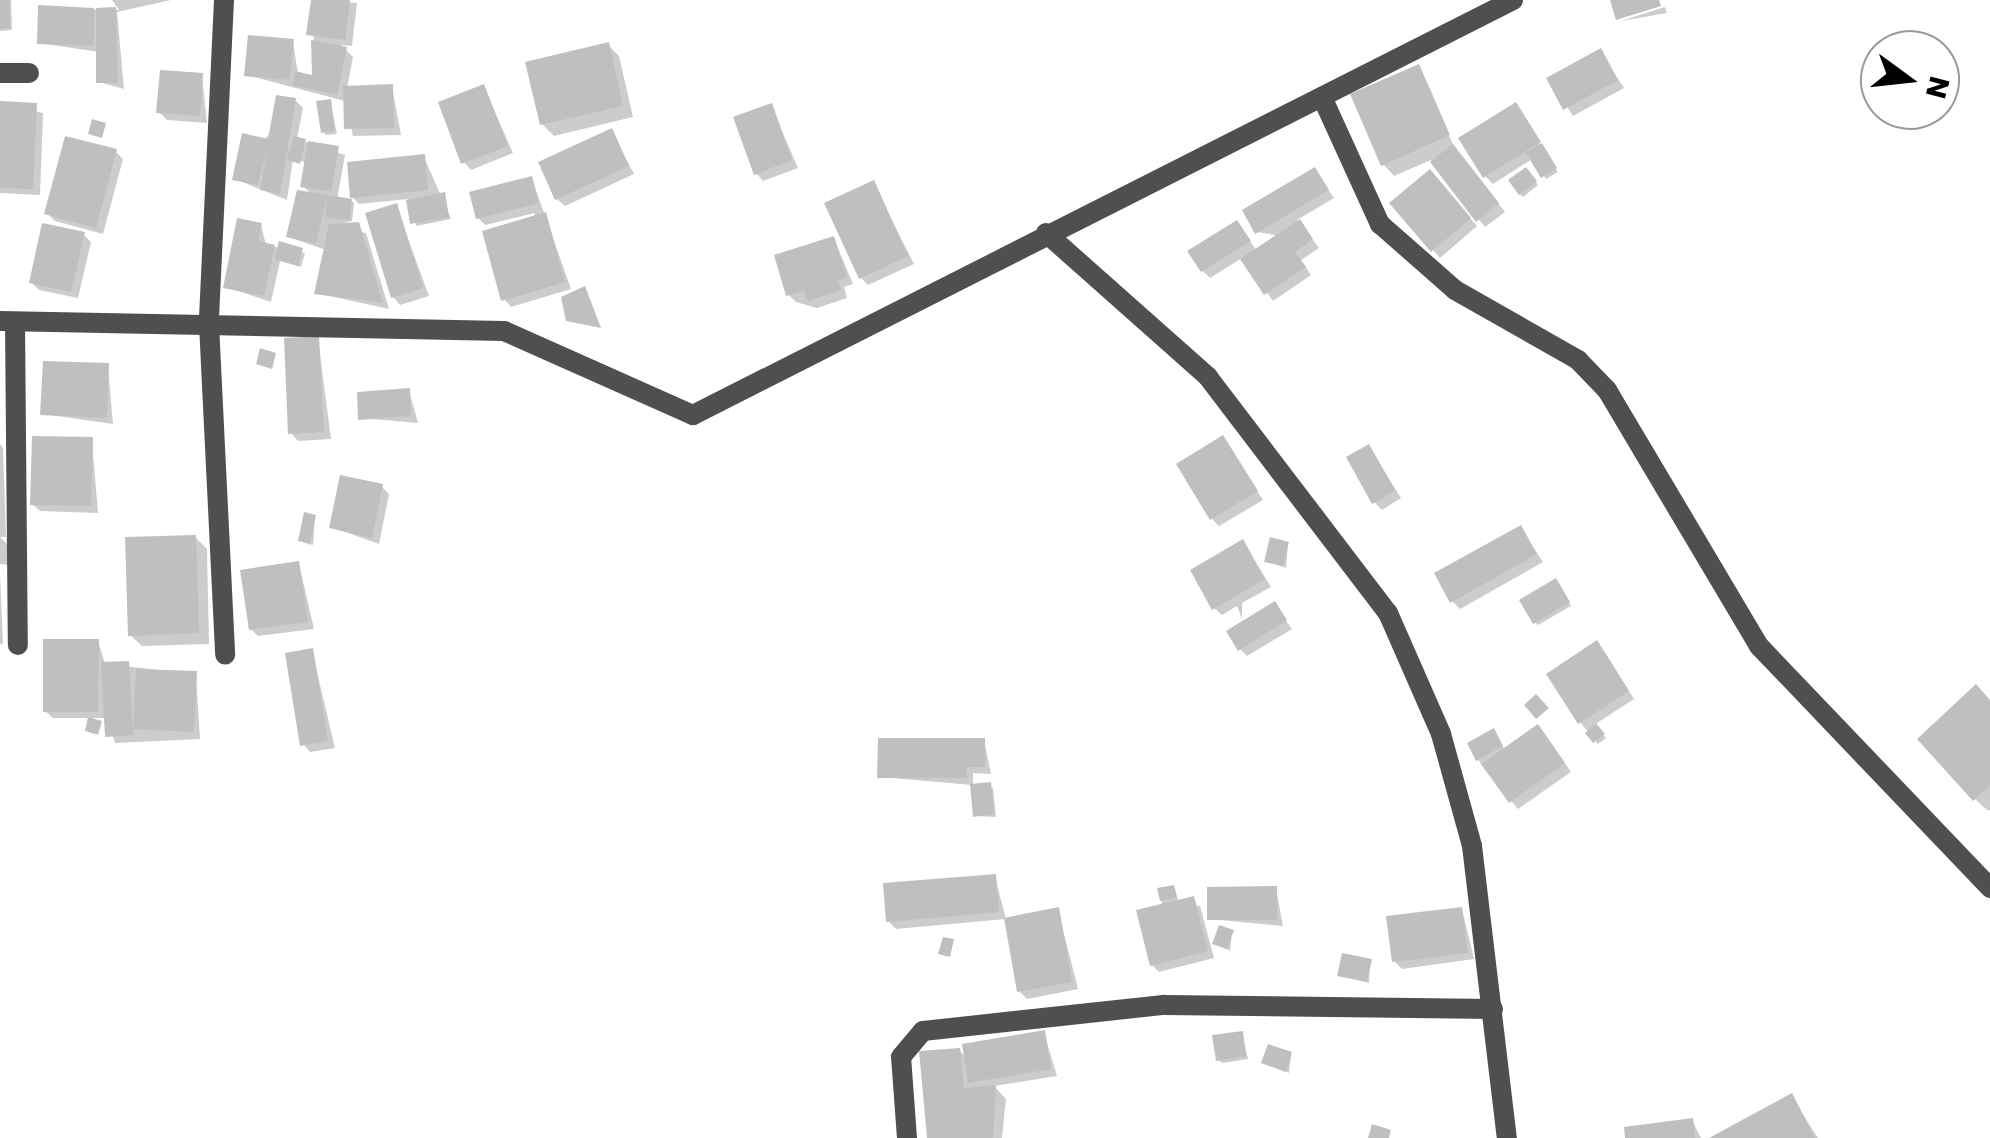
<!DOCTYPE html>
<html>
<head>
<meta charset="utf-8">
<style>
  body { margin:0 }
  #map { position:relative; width:1990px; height:1138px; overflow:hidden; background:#fff; font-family:Poppins,sans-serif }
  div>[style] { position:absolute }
  .shadow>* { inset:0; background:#0003 }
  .building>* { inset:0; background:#bfbfbf }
  .street>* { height:20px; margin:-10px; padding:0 10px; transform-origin:10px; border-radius:10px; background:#4f4f4f }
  span { translate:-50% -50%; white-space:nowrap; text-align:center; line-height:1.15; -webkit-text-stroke:8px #fff; paint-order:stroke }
  .north { position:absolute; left:1860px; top:30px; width:100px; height:100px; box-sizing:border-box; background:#fff; border:2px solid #999; border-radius:50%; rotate:105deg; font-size:28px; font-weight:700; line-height:40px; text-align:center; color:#000 }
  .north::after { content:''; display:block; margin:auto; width:35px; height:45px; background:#000; clip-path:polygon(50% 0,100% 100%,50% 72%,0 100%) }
</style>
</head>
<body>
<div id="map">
  <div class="shadow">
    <div style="clip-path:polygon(0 0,11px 0,12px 30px,0 31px)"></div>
    <div style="clip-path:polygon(112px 0,171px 0,117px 12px,124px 89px,99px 82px,99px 52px,39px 43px,40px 8px,119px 10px)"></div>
    <div style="clip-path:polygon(313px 0,357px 3px,352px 46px,341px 45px,353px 57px,347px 88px,392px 87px,401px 135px,353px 136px,345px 101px,246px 75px,293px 42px,298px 74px,314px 78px)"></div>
    <div style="clip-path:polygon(1665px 7px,1667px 13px,1621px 21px)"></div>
    <div style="clip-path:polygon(608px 45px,619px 56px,633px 117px,554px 136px,542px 124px)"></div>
    <div style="clip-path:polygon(1600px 51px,1624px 88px,1573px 116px,1549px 79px)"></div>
    <div style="clip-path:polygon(1419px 67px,1455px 149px,1505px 212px,1485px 227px,1431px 160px,1394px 176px,1383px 164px)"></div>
    <div style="clip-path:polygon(202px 76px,207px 123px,167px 120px,159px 112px)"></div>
    <div style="clip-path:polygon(484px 87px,513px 153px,471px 170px,464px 162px)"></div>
    <div style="clip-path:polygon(295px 100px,303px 108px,297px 139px,345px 155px,337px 200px,354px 202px,352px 221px,328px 226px,366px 233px,389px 309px,316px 293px,326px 250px,289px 237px,313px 196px,303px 186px,312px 164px,293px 159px,287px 200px,235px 179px)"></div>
    <div style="clip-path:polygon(330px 102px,337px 134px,326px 135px,323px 132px)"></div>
    <div style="clip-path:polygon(0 104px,43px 113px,40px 195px,0 193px)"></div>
    <div style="clip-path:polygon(1515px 105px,1558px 172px,1546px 179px,1532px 159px,1493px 184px,1485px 176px)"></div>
    <div style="clip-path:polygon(771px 106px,798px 168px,763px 181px,756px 173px)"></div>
    <div style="clip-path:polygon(611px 131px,634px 174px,565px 206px,557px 199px)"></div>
    <div style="clip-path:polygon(116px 152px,123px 159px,103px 234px,55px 221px,47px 213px)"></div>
    <div style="clip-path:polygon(424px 157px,451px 219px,416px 226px,408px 199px,359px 204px,352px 197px)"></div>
    <div style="clip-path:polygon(1315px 170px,1334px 198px,1297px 220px,1319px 248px,1301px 260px,1311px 275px,1273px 301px,1242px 258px,1210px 278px,1203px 271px,1191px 252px,1237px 223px,1257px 251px,1280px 236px,1257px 232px)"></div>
    <div style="clip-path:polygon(1529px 173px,1538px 185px,1523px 197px,1520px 194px)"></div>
    <div style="clip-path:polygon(532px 179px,571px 289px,511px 307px,504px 299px,535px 213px,485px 225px,478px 218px)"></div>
    <div style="clip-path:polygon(1437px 179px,1477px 226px,1440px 258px,1433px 250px)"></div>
    <div style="clip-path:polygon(873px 183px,914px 264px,868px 285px,861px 278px)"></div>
    <div style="clip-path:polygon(396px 206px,429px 296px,400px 305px,393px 297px)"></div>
    <div style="clip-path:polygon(261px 225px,266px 245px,305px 253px,301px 267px,280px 261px,271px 302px,226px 287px)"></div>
    <div style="clip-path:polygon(84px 235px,91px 242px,78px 298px,39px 290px,31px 282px)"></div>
    <div style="clip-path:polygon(834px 239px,853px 284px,844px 287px,847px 298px,817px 308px,796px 302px,789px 295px)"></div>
    <div style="clip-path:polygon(318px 339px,331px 439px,298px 441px,291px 433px)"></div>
    <div style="clip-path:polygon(108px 366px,113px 424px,43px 414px)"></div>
    <div style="clip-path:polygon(409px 391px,418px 423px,361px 418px)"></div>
    <div style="clip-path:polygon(1223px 438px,1263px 500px,1219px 526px,1212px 519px)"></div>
    <div style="clip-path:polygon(92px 440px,98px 513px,40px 511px,32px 504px)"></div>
    <div style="clip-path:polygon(0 444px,3px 448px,6px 537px,0 537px)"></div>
    <div style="clip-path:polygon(1369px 447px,1401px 498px,1382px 510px,1374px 502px)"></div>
    <div style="clip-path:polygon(382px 487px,389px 494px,379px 544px,331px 527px)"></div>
    <div style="clip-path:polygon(315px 517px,313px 545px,304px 543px,301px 540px)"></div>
    <div style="clip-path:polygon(1520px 528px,1543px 562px,1460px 609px,1452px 601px)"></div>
    <div style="clip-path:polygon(0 537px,10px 547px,9px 565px,0 564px)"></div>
    <div style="clip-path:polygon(195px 537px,207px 549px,209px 644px,142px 646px,130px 635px)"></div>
    <div style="clip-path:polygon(1243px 542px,1271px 587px,1242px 603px,1242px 619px,1237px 606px,1222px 615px,1214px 608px)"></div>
    <div style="clip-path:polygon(1288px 544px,1286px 568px,1267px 561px)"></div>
    <div style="clip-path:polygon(299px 564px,314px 629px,258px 636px,251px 629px)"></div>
    <div style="clip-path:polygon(0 574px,3px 644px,0 644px)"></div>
    <div style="clip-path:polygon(1559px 584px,1571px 606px,1538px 625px,1535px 622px)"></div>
    <div style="clip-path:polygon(1274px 604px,1292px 629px,1247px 656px,1240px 649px)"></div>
    <div style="clip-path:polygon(98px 641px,105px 664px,196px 674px,200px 739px,115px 743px,107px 718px,53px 718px,45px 711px)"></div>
    <div style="clip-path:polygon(312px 651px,335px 748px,310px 752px,303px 744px)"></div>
    <div style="clip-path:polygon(1604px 651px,1634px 699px,1594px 725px,1606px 738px,1598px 744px,1580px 722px)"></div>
    <div style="clip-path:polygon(1990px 703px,1990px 810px,1987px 810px,1975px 799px)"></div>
    <div style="clip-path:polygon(1496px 734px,1505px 750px,1545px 735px,1571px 772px,1518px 809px,1478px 760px)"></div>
    <div style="clip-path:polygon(984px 740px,991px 774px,973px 773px,973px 787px,993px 788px,996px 817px,976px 816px,973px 785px,880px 777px)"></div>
    <div style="clip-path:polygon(995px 877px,1006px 919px,896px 929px,888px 921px)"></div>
    <div style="clip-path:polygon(1173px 887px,1179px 902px,1200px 906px,1214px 958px,1159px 972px,1152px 965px,1162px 900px)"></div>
    <div style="clip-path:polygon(1276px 889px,1283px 926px,1209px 919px)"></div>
    <div style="clip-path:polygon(1462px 909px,1474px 959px,1402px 969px,1394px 961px)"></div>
    <div style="clip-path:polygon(1058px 910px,1078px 989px,1027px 999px,1019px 991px)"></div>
    <div style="clip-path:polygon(1232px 932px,1230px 951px,1215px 943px)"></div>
    <div style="clip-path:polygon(1370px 962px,1369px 983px,1340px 975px)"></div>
    <div style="clip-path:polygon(1044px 1033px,1057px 1076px,994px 1086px,1006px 1099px,1002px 1138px,930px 1138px,959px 1050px,967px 1058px)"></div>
    <div style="clip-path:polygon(1242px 1033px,1248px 1059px,1222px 1063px,1219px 1060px)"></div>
    <div style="clip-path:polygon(1291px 1055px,1289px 1073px,1264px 1063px)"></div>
    <div style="clip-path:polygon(1791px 1096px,1818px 1138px,1714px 1138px)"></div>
    <div style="clip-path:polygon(1692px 1120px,1701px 1138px,1628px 1138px)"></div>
  </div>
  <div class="building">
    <div style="clip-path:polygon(0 0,9px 0,10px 28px,0 29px)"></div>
    <div style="clip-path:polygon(311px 0,350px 0,345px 40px,306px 35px)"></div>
    <div style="clip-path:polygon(1610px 0,1659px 0,1661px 6px,1616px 20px)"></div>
    <div style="clip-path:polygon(38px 5px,94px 8px,94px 46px,37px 44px)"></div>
    <div style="clip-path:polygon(116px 7px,118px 83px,96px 83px,96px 8px)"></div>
    <div style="clip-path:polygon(248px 35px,294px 39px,290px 80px,244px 76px)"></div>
    <div style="clip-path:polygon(311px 40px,347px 47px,337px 95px,292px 85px,295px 71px,312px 75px)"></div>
    <div style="clip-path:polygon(609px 42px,623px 106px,540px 125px,525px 62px)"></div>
    <div style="clip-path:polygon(1601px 48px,1618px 80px,1563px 110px,1546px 78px)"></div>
    <div style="clip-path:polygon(1419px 64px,1450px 135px,1381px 166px,1350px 94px)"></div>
    <div style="clip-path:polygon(160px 70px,203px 73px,200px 116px,156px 113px)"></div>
    <div style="clip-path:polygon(393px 84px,394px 128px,344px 129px,343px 86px)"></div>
    <div style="clip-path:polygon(484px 84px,508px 146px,461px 164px,438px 102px)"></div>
    <div style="clip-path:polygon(276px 95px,296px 98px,280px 194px,260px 190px,268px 144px,258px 185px,232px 180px,242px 133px,268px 139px)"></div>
    <div style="clip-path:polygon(331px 99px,335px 131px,321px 133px,316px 101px)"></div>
    <div style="clip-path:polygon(0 101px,37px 103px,33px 189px,0 188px)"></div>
    <div style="clip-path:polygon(1516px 102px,1541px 142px,1483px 178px,1458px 138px)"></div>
    <div style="clip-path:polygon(772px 103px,792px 160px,754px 175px,733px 117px)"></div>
    <div style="clip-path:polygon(92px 119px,106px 123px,102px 138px,88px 134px)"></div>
    <div style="clip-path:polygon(612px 128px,629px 166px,555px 200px,538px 162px)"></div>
    <div style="clip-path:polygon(65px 136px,117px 149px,96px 228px,44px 214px)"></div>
    <div style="clip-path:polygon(294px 136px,306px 139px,300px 164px,287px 160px)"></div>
    <div style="clip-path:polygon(308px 141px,339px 146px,331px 191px,300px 187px)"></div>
    <div style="clip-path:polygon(1542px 143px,1557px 168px,1541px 178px,1526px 153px)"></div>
    <div style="clip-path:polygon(1453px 144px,1499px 203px,1476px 222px,1430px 162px)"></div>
    <div style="clip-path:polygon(425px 154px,428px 190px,350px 198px,347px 162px)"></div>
    <div style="clip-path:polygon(1315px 167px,1329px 190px,1255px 234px,1242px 210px)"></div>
    <div style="clip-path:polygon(1526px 167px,1537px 181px,1519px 195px,1508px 180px)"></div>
    <div style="clip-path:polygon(1430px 169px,1471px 218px,1431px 252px,1389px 203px)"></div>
    <div style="clip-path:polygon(532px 176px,539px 203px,476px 219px,469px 192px)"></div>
    <div style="clip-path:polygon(874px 180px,908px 256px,859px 279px,824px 203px)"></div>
    <div style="clip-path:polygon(297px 190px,352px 199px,349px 220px,325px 217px,327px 196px,316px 244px,286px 237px)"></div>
    <div style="clip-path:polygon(445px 192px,449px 217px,410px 224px,406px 200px)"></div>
    <div style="clip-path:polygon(397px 203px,423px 288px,391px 298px,365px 213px)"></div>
    <div style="clip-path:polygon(546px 212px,565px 282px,501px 301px,482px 231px)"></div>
    <div style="clip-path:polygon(237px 218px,262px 223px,258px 241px,275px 245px,264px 296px,223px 288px)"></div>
    <div style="clip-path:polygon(1300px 219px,1313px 239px,1295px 252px,1306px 267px,1264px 295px,1240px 259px)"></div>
    <div style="clip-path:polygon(1237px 220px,1251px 241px,1201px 272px,1187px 251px)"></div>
    <div style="clip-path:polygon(359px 222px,383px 303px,314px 294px,329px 224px)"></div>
    <div style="clip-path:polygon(42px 223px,85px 232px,71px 292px,29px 283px)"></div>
    <div style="clip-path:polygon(834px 236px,847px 277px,838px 280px,841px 290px,808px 301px,804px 291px,786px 296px,774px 255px)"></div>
    <div style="clip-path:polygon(279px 241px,303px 248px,298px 266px,275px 259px)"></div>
    <div style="clip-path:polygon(585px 286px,601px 328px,566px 321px,561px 297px)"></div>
    <div style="clip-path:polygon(319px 336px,324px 432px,288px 434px,284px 338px)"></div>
    <div style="clip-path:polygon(260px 348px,276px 353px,272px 369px,256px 364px)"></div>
    <div style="clip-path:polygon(43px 361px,109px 363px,107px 418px,40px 415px)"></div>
    <div style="clip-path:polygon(410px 388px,411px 416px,358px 420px,357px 392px)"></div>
    <div style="clip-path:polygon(1223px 435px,1258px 491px,1210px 520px,1176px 464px)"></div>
    <div style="clip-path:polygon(32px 436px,93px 437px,91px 506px,30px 505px)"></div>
    <div style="clip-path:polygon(1369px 444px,1395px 490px,1372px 504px,1346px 457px)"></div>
    <div style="clip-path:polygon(340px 475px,383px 484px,372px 538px,329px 528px)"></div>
    <div style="clip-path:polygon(304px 512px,316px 515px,310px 543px,298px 541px)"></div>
    <div style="clip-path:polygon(1521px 525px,1537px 554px,1450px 603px,1434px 573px)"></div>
    <div style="clip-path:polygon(196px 535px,199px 633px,128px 636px,125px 537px)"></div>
    <div style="clip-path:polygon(1270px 537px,1289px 542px,1283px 566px,1264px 562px)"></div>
    <div style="clip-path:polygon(1243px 539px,1265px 579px,1212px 610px,1190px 570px)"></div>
    <div style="clip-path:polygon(299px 561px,308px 622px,249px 630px,240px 570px)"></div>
    <div style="clip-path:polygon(1556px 578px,1570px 602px,1533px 624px,1519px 600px)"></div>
    <div style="clip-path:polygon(1275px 601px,1287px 620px,1238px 651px,1226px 631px)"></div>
    <div style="clip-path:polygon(43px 639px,99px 639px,98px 712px,43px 712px)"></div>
    <div style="clip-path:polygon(1597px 640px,1629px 691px,1578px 724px,1546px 674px)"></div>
    <div style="clip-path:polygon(313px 648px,328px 741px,300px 746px,285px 653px)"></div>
    <div style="clip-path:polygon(129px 661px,133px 735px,105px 737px,101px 662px)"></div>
    <div style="clip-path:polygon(136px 669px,197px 671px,194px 732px,133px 729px)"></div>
    <div style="clip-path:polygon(1976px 684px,1990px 700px,1990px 785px,1973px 801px,1917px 739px)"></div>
    <div style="clip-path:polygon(1536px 694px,1549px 708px,1536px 719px,1524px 705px)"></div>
    <div style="clip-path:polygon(88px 717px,102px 721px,98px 735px,85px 731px)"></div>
    <div style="clip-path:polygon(1596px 723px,1605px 734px,1593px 743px,1585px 733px)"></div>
    <div style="clip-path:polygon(1538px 724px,1565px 763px,1509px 803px,1481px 764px)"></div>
    <div style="clip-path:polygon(1494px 728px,1503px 746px,1476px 761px,1467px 743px)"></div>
    <div style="clip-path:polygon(878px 738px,985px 738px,985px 767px,966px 767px,967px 778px,877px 778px)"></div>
    <div style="clip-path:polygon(991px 782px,994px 814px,973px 817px,970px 784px)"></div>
    <div style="clip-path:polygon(996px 874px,999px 912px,886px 922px,883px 883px)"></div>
    <div style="clip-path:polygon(1174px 885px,1177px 897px,1160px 901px,1157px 888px)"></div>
    <div style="clip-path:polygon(1277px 886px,1277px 920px,1207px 920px,1207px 887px)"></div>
    <div style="clip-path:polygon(1194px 896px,1208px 951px,1150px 966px,1136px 910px)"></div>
    <div style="clip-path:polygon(1059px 907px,1072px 982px,1017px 992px,1004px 918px)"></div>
    <div style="clip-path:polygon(1462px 907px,1468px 953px,1392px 962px,1386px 916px)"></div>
    <div style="clip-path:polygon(1219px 925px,1234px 930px,1227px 949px,1212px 944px)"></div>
    <div style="clip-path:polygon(943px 937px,954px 939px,950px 957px,938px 954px)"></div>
    <div style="clip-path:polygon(1342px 953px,1372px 959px,1367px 982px,1337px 976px)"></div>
    <div style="clip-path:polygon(1045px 1030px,1051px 1069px,968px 1083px,962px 1044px)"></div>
    <div style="clip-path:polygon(1243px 1031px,1246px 1056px,1216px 1061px,1212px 1035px)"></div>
    <div style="clip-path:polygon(1268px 1044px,1292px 1052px,1286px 1072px,1261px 1063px)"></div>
    <div style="clip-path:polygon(960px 1048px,964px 1088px,996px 1085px,993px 1138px,927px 1138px,919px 1051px)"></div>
    <div style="clip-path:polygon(1792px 1093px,1815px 1138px,1709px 1138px)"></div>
    <div style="clip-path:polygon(1693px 1118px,1695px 1138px,1625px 1138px,1624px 1127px)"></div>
    <div style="clip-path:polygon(1372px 1124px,1391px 1130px,1389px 1138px,1368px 1138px)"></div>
  </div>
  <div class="street">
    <div style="left:224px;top:0;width:324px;rotate:92.7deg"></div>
    <div style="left:209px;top:324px;width:331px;rotate:87.2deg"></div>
    <div style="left:0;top:73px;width:29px"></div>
    <div style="left:1322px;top:97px;width:140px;rotate:65.5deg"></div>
    <div style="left:1380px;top:224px;width:100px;rotate:41.3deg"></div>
    <div style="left:1455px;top:290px;width:142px;rotate:29.6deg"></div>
    <div style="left:1578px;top:360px;width:42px;rotate:46deg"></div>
    <div style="left:1607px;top:390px;width:298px;rotate:59.3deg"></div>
    <div style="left:1759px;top:646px;width:335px;rotate:46.3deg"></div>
    <div style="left:1046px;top:233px;width:217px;rotate:41.6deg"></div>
    <div style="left:1208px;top:377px;width:297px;rotate:52.7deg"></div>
    <div style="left:1388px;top:613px;width:132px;rotate:66.3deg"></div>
    <div style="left:1441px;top:734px;width:116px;rotate:74.5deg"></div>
    <div style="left:1472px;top:846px;width:294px;rotate:83.2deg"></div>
    <div style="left:0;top:321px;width:504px;rotate:1.14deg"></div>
    <div style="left:504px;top:331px;width:207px;rotate:24deg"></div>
    <div style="left:693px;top:415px;width:919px;rotate:-26.84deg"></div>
    <div style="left:15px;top:322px;width:323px;rotate:89.5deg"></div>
    <div style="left:907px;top:1138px;width:81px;rotate:-94.2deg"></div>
    <div style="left:901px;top:1057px;width:34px;rotate:-50deg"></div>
    <div style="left:923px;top:1031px;width:242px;rotate:-6.2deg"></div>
    <div style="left:1164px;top:1005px;width:329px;rotate:0.7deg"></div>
  </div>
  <div class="north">N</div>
</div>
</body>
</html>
